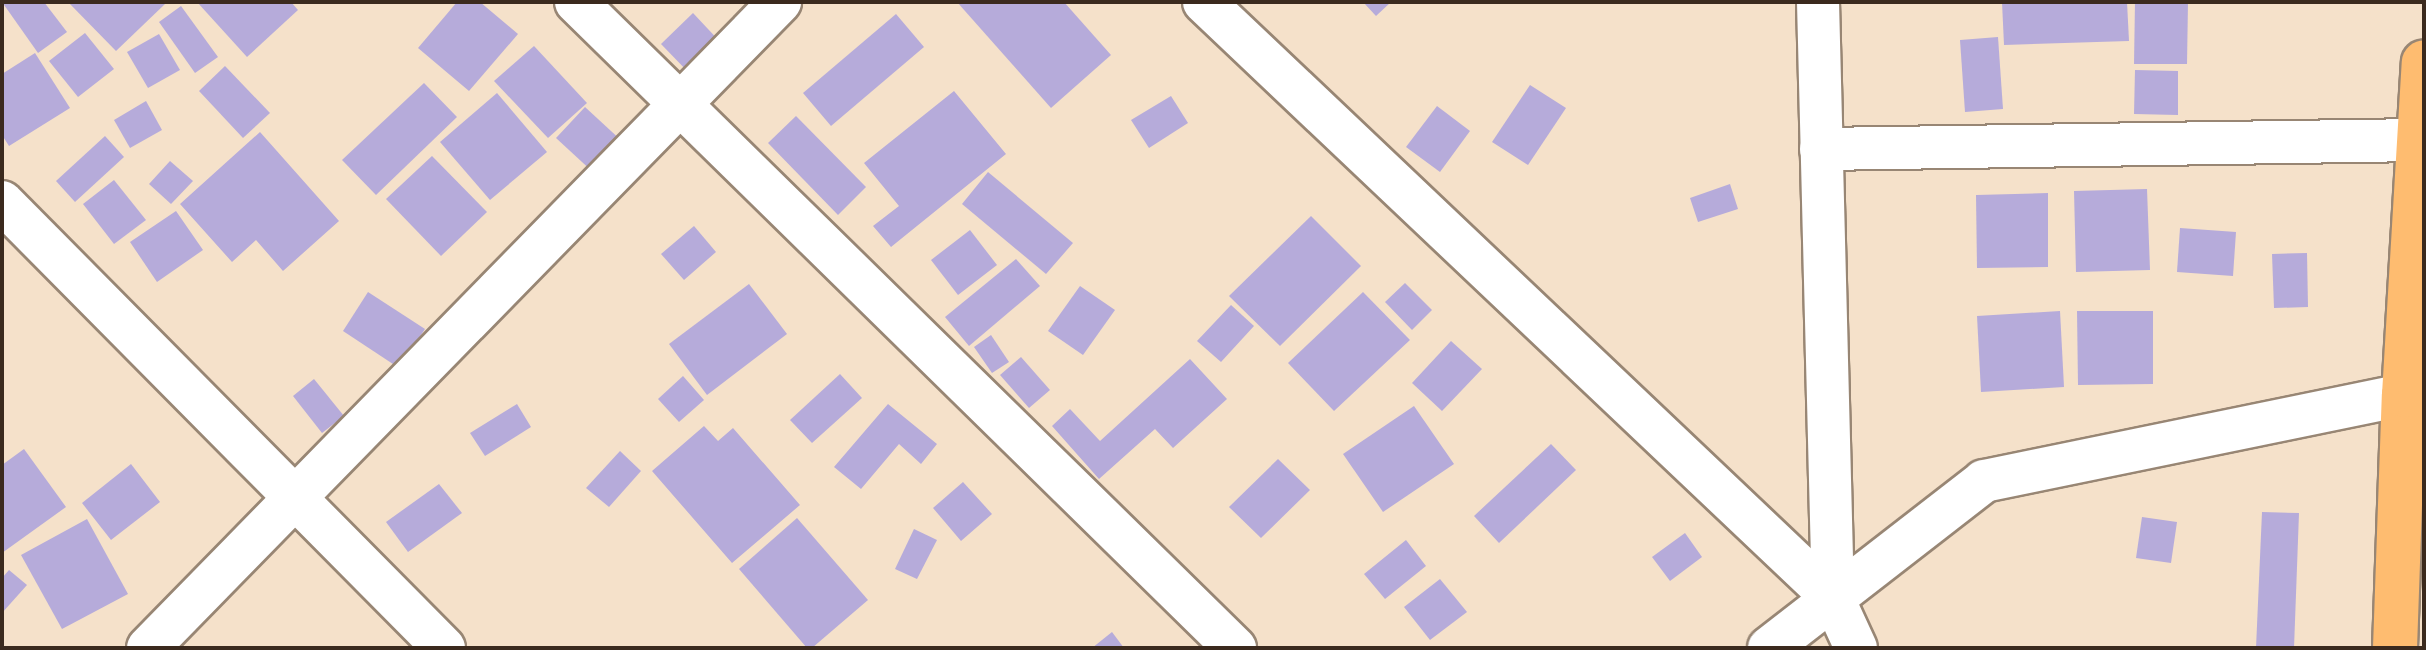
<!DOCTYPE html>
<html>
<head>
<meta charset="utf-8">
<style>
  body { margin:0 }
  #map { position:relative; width:2426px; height:650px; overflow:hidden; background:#f5e1ca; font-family:Itim,sans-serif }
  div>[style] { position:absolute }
  .building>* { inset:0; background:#b6abda }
  .roads { filter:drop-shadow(2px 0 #988674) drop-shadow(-2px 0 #988674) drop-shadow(0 2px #988674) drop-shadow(0 -2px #988674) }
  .street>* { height:42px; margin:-21px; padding:0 21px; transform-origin:21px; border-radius:21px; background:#fff }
  .highway>* { height:44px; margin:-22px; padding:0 22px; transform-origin:22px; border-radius:22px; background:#febc70 }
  span { translate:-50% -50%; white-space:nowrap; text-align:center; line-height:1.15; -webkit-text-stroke:8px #f6f6f2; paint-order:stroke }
  .frame { position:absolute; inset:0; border:4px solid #3b2a1e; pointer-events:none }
</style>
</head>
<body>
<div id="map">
  <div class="building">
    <div style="clip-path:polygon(2px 2px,44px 2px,67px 32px,38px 53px)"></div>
    <div style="clip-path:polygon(68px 2px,162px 2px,165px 4px,116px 51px)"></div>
    <div style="clip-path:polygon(197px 2px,291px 2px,298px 10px,247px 57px)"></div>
    <div style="clip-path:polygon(457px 2px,480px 2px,518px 34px,469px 91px,418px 48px)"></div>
    <div style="clip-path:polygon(957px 2px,1064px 2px,1111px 55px,1051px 108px)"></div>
    <div style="clip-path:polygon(1363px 2px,1391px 2px,1376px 16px)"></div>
    <div style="clip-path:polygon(2002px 2px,2127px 2px,2129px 41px,2004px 45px)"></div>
    <div style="clip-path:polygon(2135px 2px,2188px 2px,2187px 64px,2134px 64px)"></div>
    <div style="clip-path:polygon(181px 6px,218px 57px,195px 73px,159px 22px)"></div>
    <div style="clip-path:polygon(693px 13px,723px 45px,691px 75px,661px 44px)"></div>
    <div style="clip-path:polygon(896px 14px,924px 47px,831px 126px,803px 93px)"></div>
    <div style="clip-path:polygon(85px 33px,114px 69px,78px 97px,49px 61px)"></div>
    <div style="clip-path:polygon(159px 34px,180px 70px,148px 88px,127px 52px)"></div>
    <div style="clip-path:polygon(1998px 37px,2003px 109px,1965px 112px,1960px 40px)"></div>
    <div style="clip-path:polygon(534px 46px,587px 103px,548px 138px,494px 81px)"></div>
    <div style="clip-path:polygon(35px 53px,70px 108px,9px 146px,2px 135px,2px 74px)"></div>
    <div style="clip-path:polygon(225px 66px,270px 113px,243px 138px,199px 91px)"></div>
    <div style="clip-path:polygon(2135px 70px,2178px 71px,2178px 115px,2134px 114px)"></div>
    <div style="clip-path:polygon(424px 83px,457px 117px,376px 195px,342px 160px)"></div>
    <div style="clip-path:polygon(1530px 85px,1566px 108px,1528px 165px,1492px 142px)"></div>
    <div style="clip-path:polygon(954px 91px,1006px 154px,891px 247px,873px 226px,899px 206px,864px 163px)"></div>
    <div style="clip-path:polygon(497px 93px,547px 152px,490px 200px,440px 142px)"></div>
    <div style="clip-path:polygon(1171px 96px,1188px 123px,1149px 148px,1131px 120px)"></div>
    <div style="clip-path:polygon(146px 101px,162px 130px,130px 148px,114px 120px)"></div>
    <div style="clip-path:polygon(1437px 106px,1470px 131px,1440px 172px,1406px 147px)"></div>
    <div style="clip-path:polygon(585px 107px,637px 155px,608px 186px,556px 138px)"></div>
    <div style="clip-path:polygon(796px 116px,866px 187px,838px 215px,768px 143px)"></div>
    <div style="clip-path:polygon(260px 132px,339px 221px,283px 271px,256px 240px,232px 262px,180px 204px)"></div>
    <div style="clip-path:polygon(105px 136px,124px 157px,75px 202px,56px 181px)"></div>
    <div style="clip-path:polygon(432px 156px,487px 212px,441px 256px,386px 199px)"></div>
    <div style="clip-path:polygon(170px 161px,193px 181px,171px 204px,149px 184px)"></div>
    <div style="clip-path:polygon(988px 172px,1073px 243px,1046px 274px,962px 204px)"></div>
    <div style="clip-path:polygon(114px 180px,146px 220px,114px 244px,83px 204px)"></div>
    <div style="clip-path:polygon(1730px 184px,1738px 209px,1698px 222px,1690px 198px)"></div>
    <div style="clip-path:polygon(2147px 189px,2150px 270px,2076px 272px,2074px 191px)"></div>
    <div style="clip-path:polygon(2048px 193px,2048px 267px,1977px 268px,1976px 195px)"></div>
    <div style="clip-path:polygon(176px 211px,203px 250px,157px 282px,130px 242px)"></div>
    <div style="clip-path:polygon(1311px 216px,1361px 266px,1280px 346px,1229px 296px)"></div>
    <div style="clip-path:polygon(694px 226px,716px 252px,684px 280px,661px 254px)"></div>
    <div style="clip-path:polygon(2180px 228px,2236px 232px,2233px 276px,2177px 272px)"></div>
    <div style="clip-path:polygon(970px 230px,997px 265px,958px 295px,931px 260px)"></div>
    <div style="clip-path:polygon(2307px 253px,2308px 307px,2274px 308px,2272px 254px)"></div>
    <div style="clip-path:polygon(1016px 259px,1040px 286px,969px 346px,945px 317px)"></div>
    <div style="clip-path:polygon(1405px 283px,1432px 310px,1412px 330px,1385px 302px)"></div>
    <div style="clip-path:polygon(749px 284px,787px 334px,707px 395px,669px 344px)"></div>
    <div style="clip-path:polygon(1080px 286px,1115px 310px,1083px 355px,1048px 331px)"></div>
    <div style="clip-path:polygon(368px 292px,425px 329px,399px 368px,343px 331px)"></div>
    <div style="clip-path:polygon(1363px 292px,1410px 340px,1334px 411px,1288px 363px)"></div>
    <div style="clip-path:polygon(1231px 305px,1254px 326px,1221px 362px,1197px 341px)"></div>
    <div style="clip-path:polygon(2060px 311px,2064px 387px,1981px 392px,1977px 316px)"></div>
    <div style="clip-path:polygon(2077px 311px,2153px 311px,2153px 384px,2078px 385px)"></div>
    <div style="clip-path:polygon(991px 335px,1009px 362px,992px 373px,974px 347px)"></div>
    <div style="clip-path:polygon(1451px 341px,1482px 369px,1442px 411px,1412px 383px)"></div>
    <div style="clip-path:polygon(1021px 357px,1050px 390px,1029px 408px,1000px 375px)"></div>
    <div style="clip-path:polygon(1190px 359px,1227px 399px,1173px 448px,1155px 429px,1099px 479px,1052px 426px,1070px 409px,1100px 441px)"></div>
    <div style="clip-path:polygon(840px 374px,862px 398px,812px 443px,790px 420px)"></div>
    <div style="clip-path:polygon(683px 376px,704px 400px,679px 422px,658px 399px)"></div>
    <div style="clip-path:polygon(314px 379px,344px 416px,322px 433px,293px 396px)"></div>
    <div style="clip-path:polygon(517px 404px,531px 427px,485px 456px,470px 433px)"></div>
    <div style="clip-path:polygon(888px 404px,937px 444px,921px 464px,899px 444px,861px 489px,834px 467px)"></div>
    <div style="clip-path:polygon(1414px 406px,1454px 464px,1383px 512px,1343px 454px)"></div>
    <div style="clip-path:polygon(704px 426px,718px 441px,733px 428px,800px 505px,732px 563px,652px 471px)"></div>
    <div style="clip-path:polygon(1551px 444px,1576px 470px,1499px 543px,1474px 516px)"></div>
    <div style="clip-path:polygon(24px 449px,66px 507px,2px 553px,2px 465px)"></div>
    <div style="clip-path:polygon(620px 451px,641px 471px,609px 507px,586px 488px)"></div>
    <div style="clip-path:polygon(1278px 459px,1310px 490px,1261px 538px,1229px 507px)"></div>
    <div style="clip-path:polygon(131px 464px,160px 502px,111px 540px,82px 503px)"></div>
    <div style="clip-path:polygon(963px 482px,992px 514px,961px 541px,933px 508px)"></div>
    <div style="clip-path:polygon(439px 484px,462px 513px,408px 552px,386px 522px)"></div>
    <div style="clip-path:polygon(2262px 512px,2299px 513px,2294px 648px,2256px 648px)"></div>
    <div style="clip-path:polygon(2142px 517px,2177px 522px,2171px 563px,2136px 558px)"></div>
    <div style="clip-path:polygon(797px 518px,868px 600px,812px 648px,807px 648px,739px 569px)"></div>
    <div style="clip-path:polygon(87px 519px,128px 594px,62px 629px,21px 555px)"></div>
    <div style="clip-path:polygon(914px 529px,937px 540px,917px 579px,895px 569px)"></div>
    <div style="clip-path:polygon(1685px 533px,1702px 557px,1670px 581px,1652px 557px)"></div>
    <div style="clip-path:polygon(1406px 540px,1426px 566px,1385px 599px,1364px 574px)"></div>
    <div style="clip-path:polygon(9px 570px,27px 585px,2px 613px,2px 578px)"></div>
    <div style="clip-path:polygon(1440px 579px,1467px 612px,1430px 640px,1404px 607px)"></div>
    <div style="clip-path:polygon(1112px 632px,1124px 648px,1092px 648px)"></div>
  </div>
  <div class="roads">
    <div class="street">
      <div style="left:576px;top:2px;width:923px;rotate:44.43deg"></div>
      <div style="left:1204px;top:2px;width:867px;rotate:43.46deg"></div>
      <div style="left:1833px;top:598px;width:55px;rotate:65.3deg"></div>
      <div style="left:1818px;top:2px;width:596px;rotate:88.56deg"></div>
      <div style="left:1821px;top:149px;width:598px;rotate:-0.86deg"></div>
      <div style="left:2px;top:202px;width:628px;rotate:45.26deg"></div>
      <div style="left:148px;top:648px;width:904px;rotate:-45.63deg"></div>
      <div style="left:1769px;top:648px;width:272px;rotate:-37.8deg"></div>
      <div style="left:1984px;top:481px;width:429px;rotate:-11.6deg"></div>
    </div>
    <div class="highway">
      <div style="left:2395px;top:648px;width:253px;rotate:-88deg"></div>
      <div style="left:2404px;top:395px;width:333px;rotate:-86.6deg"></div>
    </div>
  </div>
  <div class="frame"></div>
</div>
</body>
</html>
